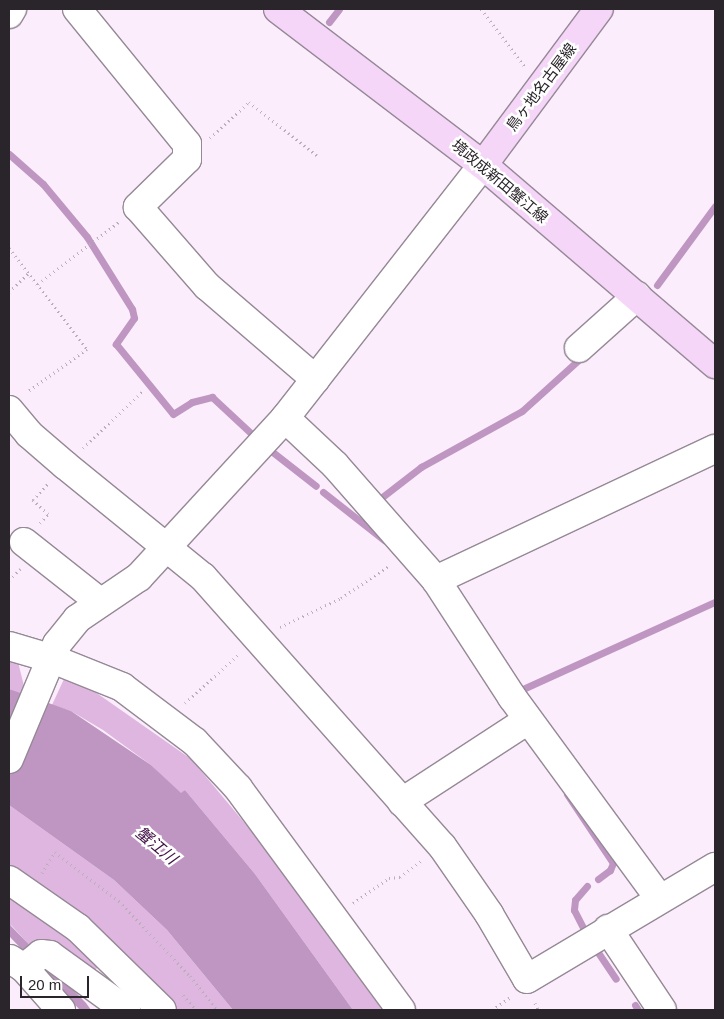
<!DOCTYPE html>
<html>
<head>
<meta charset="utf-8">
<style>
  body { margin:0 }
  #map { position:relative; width:724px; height:1019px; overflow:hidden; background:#fbedfc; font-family:Helvetica,"Noto Sans JP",sans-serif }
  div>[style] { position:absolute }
  .green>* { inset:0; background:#deb6e0 }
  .water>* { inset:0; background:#be96c1 }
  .stream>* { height:7px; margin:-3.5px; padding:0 3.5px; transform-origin:3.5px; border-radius:3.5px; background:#be96c1 }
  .path>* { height:3px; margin-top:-1.5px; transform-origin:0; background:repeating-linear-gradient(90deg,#b9aeba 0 1px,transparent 0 5px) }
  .roads { filter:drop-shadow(1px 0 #958996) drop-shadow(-1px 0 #958996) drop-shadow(0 1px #958996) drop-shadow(0 -1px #958996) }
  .minor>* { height:28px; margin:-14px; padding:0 14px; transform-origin:14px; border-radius:14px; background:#fff }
  .major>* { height:28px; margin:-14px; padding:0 14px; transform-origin:14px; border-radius:14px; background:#f5d6f8 }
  span { translate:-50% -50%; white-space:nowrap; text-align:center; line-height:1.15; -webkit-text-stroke:5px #fff; paint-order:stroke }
  .street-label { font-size:15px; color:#2a252a }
  .water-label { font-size:16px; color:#401045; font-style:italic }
  .frame { position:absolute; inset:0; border:10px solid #2a252a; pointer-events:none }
  .scale { position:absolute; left:20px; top:976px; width:69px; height:22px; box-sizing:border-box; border:2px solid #2a252a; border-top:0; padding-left:6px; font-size:15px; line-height:18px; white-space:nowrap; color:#2a252a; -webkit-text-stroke:4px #fff; paint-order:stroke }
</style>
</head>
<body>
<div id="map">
  <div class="green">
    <div style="clip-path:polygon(9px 655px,17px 658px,25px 690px,22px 695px,9px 689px)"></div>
    <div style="clip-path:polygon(64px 679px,88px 687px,191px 759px,274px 858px,382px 1010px,353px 1010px,255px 874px,185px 790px,181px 794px,151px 765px,103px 730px,71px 711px,52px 705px)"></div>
    <div style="clip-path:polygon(9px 805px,114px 880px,167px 930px,233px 1010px,170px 1010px,9px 873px)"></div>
    <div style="clip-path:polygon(9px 889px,103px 960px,90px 977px,31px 947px,11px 925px,9px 927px)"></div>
  </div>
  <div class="water">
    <div style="clip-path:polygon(9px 689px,71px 711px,151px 765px,181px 793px,185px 790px,255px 874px,353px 1010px,233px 1010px,167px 930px,114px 880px,9px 805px)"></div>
    <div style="clip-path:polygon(10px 925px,86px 1003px,91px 1010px,80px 1010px,9px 936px)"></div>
  </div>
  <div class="stream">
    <div style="left:329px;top:22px;width:16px;rotate:-52deg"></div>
    <div style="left:9px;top:154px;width:45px;rotate:41.4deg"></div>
    <div style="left:43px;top:184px;width:69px;rotate:50.3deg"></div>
    <div style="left:87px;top:237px;width:85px;rotate:58deg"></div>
    <div style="left:132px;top:309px;width:9px;rotate:77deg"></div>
    <div style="left:134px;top:318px;width:32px;rotate:125deg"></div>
    <div style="left:116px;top:344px;width:90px;rotate:50.8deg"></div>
    <div style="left:173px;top:414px;width:22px;rotate:-32deg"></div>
    <div style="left:192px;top:402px;width:21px;rotate:-14deg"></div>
    <div style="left:212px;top:397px;width:59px;rotate:42.9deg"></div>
    <div style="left:657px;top:285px;width:98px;rotate:-53.7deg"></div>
    <div style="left:270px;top:450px;width:58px;rotate:38deg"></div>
    <div style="left:323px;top:492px;width:78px;rotate:38.2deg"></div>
    <div style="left:377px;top:501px;width:56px;rotate:-37.7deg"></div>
    <div style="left:421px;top:467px;width:115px;rotate:-29deg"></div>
    <div style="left:522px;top:411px;width:84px;rotate:-42.1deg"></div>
    <div style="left:525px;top:688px;width:209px;rotate:-24.4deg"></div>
    <div style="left:567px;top:794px;width:83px;rotate:56.3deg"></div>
    <div style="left:613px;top:863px;width:8px;rotate:113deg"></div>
    <div style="left:610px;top:870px;width:15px;rotate:143deg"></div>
    <div style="left:587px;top:886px;width:18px;rotate:131deg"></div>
    <div style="left:575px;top:900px;width:10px;rotate:96deg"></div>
    <div style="left:574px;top:910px;width:28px;rotate:63deg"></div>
    <div style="left:595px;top:948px;width:37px;rotate:56deg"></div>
    <div style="left:635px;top:1005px;width:6px;rotate:59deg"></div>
  </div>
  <div class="path">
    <div style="left:481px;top:9px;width:74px;rotate:52.7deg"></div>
    <div style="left:210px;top:138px;width:53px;rotate:-42.7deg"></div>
    <div style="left:249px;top:102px;width:89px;rotate:38.2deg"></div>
    <div style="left:9px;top:248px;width:128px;rotate:52.3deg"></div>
    <div style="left:87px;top:349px;width:74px;rotate:144.4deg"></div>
    <div style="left:38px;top:284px;width:103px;rotate:-37.5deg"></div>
    <div style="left:9px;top:292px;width:28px;rotate:-44deg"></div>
    <div style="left:83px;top:448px;width:84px;rotate:-43.6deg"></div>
    <div style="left:40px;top:523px;width:12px;rotate:-48deg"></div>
    <div style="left:48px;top:514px;width:21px;rotate:-137deg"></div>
    <div style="left:33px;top:500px;width:24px;rotate:-48deg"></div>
    <div style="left:9px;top:580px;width:16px;rotate:-45deg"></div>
    <div style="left:280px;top:627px;width:68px;rotate:-25.4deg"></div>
    <div style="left:341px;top:598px;width:58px;rotate:-33.7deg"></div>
    <div style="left:185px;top:703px;width:72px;rotate:-42.2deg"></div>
    <div style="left:42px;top:873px;width:25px;rotate:-58deg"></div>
    <div style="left:55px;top:852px;width:81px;rotate:37.4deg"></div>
    <div style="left:119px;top:901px;width:103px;rotate:46.6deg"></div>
    <div style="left:190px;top:976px;width:43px;rotate:51.5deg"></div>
    <div style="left:353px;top:903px;width:44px;rotate:-34.8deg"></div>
    <div style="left:389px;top:878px;width:11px;rotate:-5deg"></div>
    <div style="left:400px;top:877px;width:26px;rotate:-37deg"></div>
    <div style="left:183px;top:995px;width:20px;rotate:49deg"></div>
    <div style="left:535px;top:1003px;width:8px;rotate:67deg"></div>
    <div style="left:492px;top:1010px;width:24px;rotate:-35deg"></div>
  </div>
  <div class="roads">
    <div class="minor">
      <div style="left:77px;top:9px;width:174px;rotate:50.8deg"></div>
      <div style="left:187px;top:144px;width:15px;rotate:90deg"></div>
      <div style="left:187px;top:159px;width:69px;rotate:135.6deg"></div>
      <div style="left:138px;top:207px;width:105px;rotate:48.9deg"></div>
      <div style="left:207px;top:286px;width:143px;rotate:40.7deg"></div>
      <div style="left:9px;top:14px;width:6px;rotate:-59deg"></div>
      <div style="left:579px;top:348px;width:78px;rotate:-41.9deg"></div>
      <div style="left:9px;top:410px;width:31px;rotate:50deg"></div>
      <div style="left:29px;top:434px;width:48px;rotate:40.7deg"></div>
      <div style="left:65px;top:465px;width:178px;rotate:39.1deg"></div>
      <div style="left:203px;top:577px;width:360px;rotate:48.4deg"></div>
      <div style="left:442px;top:846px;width:83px;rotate:55.3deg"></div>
      <div style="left:489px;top:914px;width:75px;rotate:59.7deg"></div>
      <div style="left:527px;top:979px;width:219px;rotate:-30.8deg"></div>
      <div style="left:285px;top:418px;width:69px;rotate:43.2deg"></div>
      <div style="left:335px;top:465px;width:153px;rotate:48.7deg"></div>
      <div style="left:436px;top:580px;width:140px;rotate:57deg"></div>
      <div style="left:512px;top:697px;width:250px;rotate:53.8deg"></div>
      <div style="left:24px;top:542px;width:97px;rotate:38.3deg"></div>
      <div style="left:436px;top:580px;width:308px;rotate:-25.2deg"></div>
      <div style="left:9px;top:646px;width:43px;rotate:16.3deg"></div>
      <div style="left:50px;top:658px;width:78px;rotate:21.9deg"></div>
      <div style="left:122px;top:687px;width:91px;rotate:37deg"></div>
      <div style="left:195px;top:742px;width:63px;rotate:46.9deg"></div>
      <div style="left:238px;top:788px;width:275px;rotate:53.7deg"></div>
      <div style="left:9px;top:759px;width:125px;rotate:-67.3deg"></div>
      <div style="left:57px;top:644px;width:32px;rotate:-51deg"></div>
      <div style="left:77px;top:619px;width:75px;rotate:-34.1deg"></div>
      <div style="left:139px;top:577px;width:216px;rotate:-47.4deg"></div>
      <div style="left:285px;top:418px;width:321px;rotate:-52deg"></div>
      <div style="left:402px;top:802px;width:150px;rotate:-33.1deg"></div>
      <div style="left:9px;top:880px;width:84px;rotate:34.8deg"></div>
      <div style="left:78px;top:928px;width:117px;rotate:44.3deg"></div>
      <div style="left:608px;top:929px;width:97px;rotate:56.3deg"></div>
      <div style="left:10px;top:959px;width:17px;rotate:33deg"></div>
      <div style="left:24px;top:968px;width:56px;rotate:48.6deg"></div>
      <div style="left:24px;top:968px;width:22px;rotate:-39deg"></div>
      <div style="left:41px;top:954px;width:9px;rotate:6deg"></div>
      <div style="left:50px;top:955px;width:94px;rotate:35.9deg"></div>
    </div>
    <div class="major">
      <div style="left:278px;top:9px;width:258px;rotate:37.3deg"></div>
      <div style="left:483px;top:165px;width:306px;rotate:40.6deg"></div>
      <div style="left:483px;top:165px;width:194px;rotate:-53.4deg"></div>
    </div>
  </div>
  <div class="street-label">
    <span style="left:541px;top:87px;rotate:-53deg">鳥ヶ地名古屋線</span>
    <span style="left:500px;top:181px;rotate:40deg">境政成新田蟹江線</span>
  </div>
  <div class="water-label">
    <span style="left:156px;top:846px;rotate:40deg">蟹江川</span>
  </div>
  <div class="frame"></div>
  <div class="scale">20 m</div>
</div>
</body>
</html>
